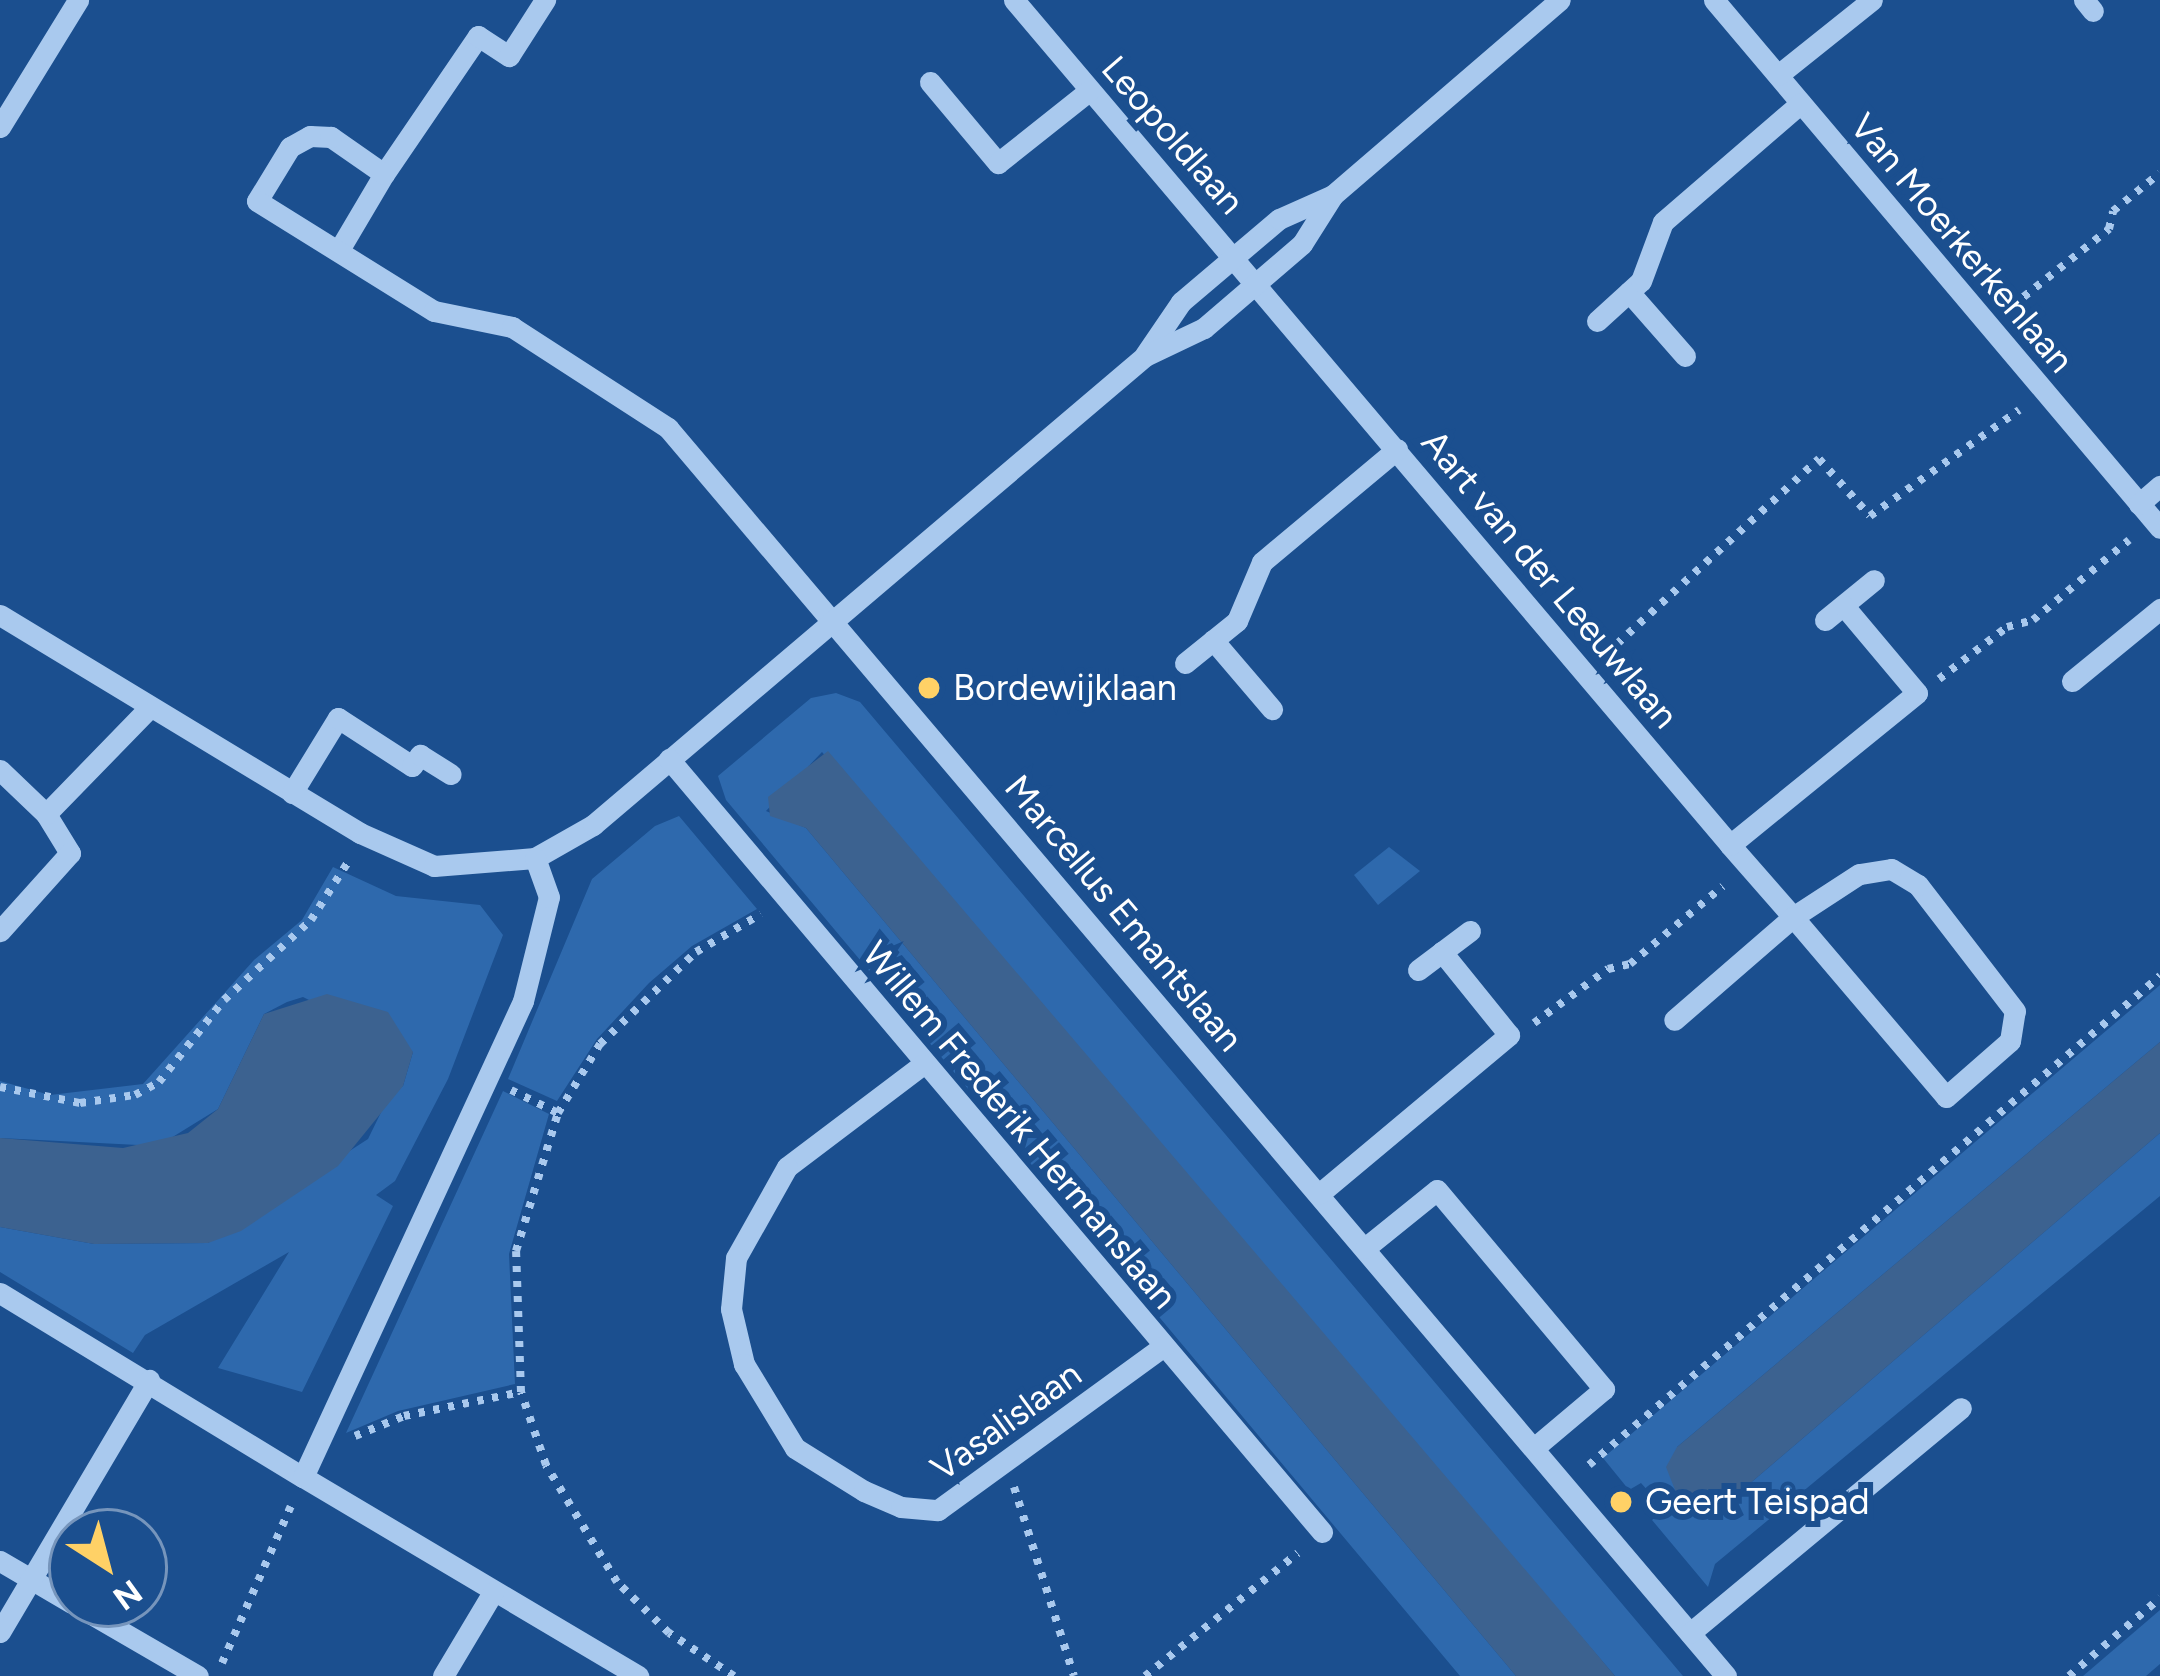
<!DOCTYPE html>
<html>
<head>
<meta charset="utf-8">
<style>
  body { margin:0 }
  #map { position:relative; width:2160px; height:1676px; overflow:hidden; background:#1b4f8f; font-family:Figtree,sans-serif }
  div>[style] { position:absolute }
  .green>* { inset:0; background:#2e69ad }
  .water>* { inset:0; background:#3c6290 }
  .path>* { height:8px; margin-top:-4px; transform-origin:0; background:repeating-linear-gradient(90deg,#a9c9ee 0 6px,transparent 0 15px) }
  .minor>* { height:21px; margin:-10.5px; padding:0 10.5px; transform-origin:10.5px; border-radius:10.5px; background:#a9c9ee }
  .dots>* { width:33px; height:33px; translate:-50% -50%; box-sizing:border-box; border:6px solid #1b4f8f; border-radius:50% }
  span { translate:-50% -50%; white-space:nowrap; text-align:center; line-height:1.15; -webkit-text-stroke:12px #1b4f8f; paint-order:stroke }
  .street-label { font-size:36px; color:#fff }
  .poi-label { font-size:36px; color:#fff }
  .left { translate:0 -50%; text-align:left }
  .north { position:absolute; left:48px; top:1508px; width:120px; height:120px; box-sizing:border-box; background:#1b4f8f; border:3px solid #7695bc; border-radius:50%; rotate:144deg; font-size:33px; font-weight:700; line-height:48px; text-align:center; color:#fff }
  .north::after { content:''; display:block; margin:auto; width:42px; height:54px; background:#ffd166; clip-path:polygon(50% 0,100% 100%,50% 72%,0 100%) }
</style>
</head>
<body>
<div id="map">
  <div class="green">
    <div style="clip-path:polygon(836px 693px,860px 702px,1683px 1676px,1615px 1676px,822px 752px,766px 811px,806px 828px,1516px 1676px,1460px 1676px,726px 800px,718px 776px,811px 698px)"></div>
    <div style="clip-path:polygon(679px 816px,757px 909px,692px 946px,649px 983px,597px 1039px,557px 1101px,508px 1079px,592px 879px,655px 826px)"></div>
    <div style="clip-path:polygon(1389px 847px,1420px 871px,1378px 905px,1354px 875px)"></div>
    <div style="clip-path:polygon(333px 867px,396px 896px,480px 905px,503px 935px,448px 1079px,395px 1181px,376px 1195px,393px 1206px,302px 1392px,218px 1368px,289px 1252px,145px 1335px,133px 1353px,0 1272px,0 1227px,94px 1244px,208px 1243px,368px 1139px,390px 1094px,403px 1086px,413px 1052px,303px 997px,287px 1002px,264px 1014px,218px 1109px,158px 1146px,0 1138px,0 1081px,50px 1095px,143px 1084px,254px 960px,302px 920px)"></div>
    <div style="clip-path:polygon(2160px 985px,2160px 1042px,1677px 1447px,1727px 1503px,2160px 1133px,2160px 1196px,1715px 1564px,1708px 1587px,1652px 1520px,1665px 1510px,1641px 1483px,1629px 1490px,1603px 1458px)"></div>
    <div style="clip-path:polygon(503px 1091px,549px 1114px,509px 1254px,515px 1384px,398px 1411px,346px 1433px)"></div>
    <div style="clip-path:polygon(2160px 1610px,2160px 1664px,2146px 1676px,2083px 1676px)"></div>
  </div>
  <div class="water">
    <div style="clip-path:polygon(828px 751px,1562px 1613px,1615px 1676px,1516px 1676px,806px 828px,770px 816px,768px 797px)"></div>
    <div style="clip-path:polygon(327px 994px,388px 1012px,413px 1052px,403px 1086px,338px 1166px,241px 1231px,208px 1243px,94px 1244px,0 1227px,0 1138px,123px 1148px,188px 1133px,218px 1109px,264px 1014px)"></div>
    <div style="clip-path:polygon(2160px 1042px,2160px 1133px,1727px 1503px,1710px 1511px,1679px 1500px,1666px 1467px,1677px 1447px)"></div>
  </div>
  <div class="path">
    <div style="left:2012px;top:306px;width:124px;rotate:-38.4deg"></div>
    <div style="left:2109px;top:229px;width:18px;rotate:-77deg"></div>
    <div style="left:2113px;top:211px;width:60px;rotate:-39deg"></div>
    <div style="left:1606px;top:654px;width:289px;rotate:-42.5deg"></div>
    <div style="left:1819px;top:459px;width:76px;rotate:48.2deg"></div>
    <div style="left:1870px;top:516px;width:183px;rotate:-35.4deg"></div>
    <div style="left:1939px;top:679px;width:86px;rotate:-37.4deg"></div>
    <div style="left:2007px;top:627px;width:27px;rotate:-15deg"></div>
    <div style="left:2033px;top:620px;width:125px;rotate:-39.8deg"></div>
    <div style="left:1534px;top:1023px;width:92px;rotate:-36.1deg"></div>
    <div style="left:1608px;top:969px;width:23px;rotate:-13deg"></div>
    <div style="left:1630px;top:964px;width:121px;rotate:-40deg"></div>
    <div style="left:0;top:1087px;width:82px;rotate:11.3deg"></div>
    <div style="left:80px;top:1103px;width:56px;rotate:-8.3deg"></div>
    <div style="left:135px;top:1095px;width:27px;rotate:-28deg"></div>
    <div style="left:159px;top:1082px;width:105px;rotate:-51.6deg"></div>
    <div style="left:224px;top:1000px;width:118px;rotate:-42.6deg"></div>
    <div style="left:311px;top:920px;width:69px;rotate:-57.5deg"></div>
    <div style="left:511px;top:1090px;width:52px;rotate:26.1deg"></div>
    <div style="left:355px;top:1436px;width:53px;rotate:-22.2deg"></div>
    <div style="left:404px;top:1416px;width:119px;rotate:-11.6deg"></div>
    <div style="left:1589px;top:1465px;width:752px;rotate:-40.58deg"></div>
    <div style="left:1014px;top:1487px;width:198px;rotate:72.4deg"></div>
    <div style="left:222px;top:1663px;width:171px;rotate:-66.3deg"></div>
    <div style="left:734px;top:1676px;width:78px;rotate:-146.5deg"></div>
    <div style="left:669px;top:1633px;width:73px;rotate:-135.6deg"></div>
    <div style="left:617px;top:1582px;width:137px;rotate:-121.3deg"></div>
    <div style="left:546px;top:1465px;width:77px;rotate:-108.9deg"></div>
    <div style="left:521px;top:1392px;width:141px;rotate:-92deg"></div>
    <div style="left:516px;top:1251px;width:144px;rotate:-73.1deg"></div>
    <div style="left:558px;top:1113px;width:81px;rotate:-58.7deg"></div>
    <div style="left:600px;top:1044px;width:133px;rotate:-43.8deg"></div>
    <div style="left:696px;top:952px;width:75px;rotate:-30.3deg"></div>
    <div style="left:1145px;top:1676px;width:196px;rotate:-38.8deg"></div>
    <div style="left:2069px;top:1676px;width:120px;rotate:-40.6deg"></div>
  </div>
  <div class="minor">
    <div style="left:1014px;top:0;width:1108px;rotate:49.72deg"></div>
    <div style="left:1730px;top:845px;width:96px;rotate:48.8deg"></div>
    <div style="left:1793px;top:917px;width:236px;rotate:49.6deg"></div>
    <div style="left:1946px;top:1097px;width:85px;rotate:-41.2deg"></div>
    <div style="left:2010px;top:1041px;width:30px;rotate:-81deg"></div>
    <div style="left:2015px;top:1011px;width:159px;rotate:-127.6deg"></div>
    <div style="left:1918px;top:885px;width:31px;rotate:-149deg"></div>
    <div style="left:1891px;top:869px;width:32px;rotate:171deg"></div>
    <div style="left:1859px;top:874px;width:79px;rotate:146.9deg"></div>
    <div style="left:1793px;top:917px;width:157px;rotate:139.1deg"></div>
    <div style="left:1714px;top:0;width:691px;rotate:49.81deg"></div>
    <div style="left:2084px;top:0;width:14px;rotate:51deg"></div>
    <div style="left:1778px;top:75px;width:120px;rotate:-38.6deg"></div>
    <div style="left:930px;top:82px;width:106px;rotate:50deg"></div>
    <div style="left:998px;top:163px;width:117px;rotate:-38.4deg"></div>
    <div style="left:0;top:127px;width:149px;rotate:-58.4deg"></div>
    <div style="left:384px;top:174px;width:167px;rotate:-55.7deg"></div>
    <div style="left:478px;top:36px;width:37px;rotate:33deg"></div>
    <div style="left:509px;top:56px;width:67px;rotate:-57.3deg"></div>
    <div style="left:339px;top:250px;width:88px;rotate:-59.4deg"></div>
    <div style="left:384px;top:174px;width:65px;rotate:-145.1deg"></div>
    <div style="left:331px;top:137px;width:21px;rotate:-177deg"></div>
    <div style="left:310px;top:136px;width:23px;rotate:151deg"></div>
    <div style="left:290px;top:147px;width:63px;rotate:121.4deg"></div>
    <div style="left:257px;top:201px;width:208px;rotate:31.9deg"></div>
    <div style="left:434px;top:311px;width:80px;rotate:11.6deg"></div>
    <div style="left:512px;top:327px;width:186px;rotate:32.9deg"></div>
    <div style="left:668px;top:428px;width:1636px;rotate:49.71deg"></div>
    <div style="left:1629px;top:292px;width:85px;rotate:48.8deg"></div>
    <div style="left:1597px;top:321px;width:59px;rotate:-42.3deg"></div>
    <div style="left:1641px;top:281px;width:63px;rotate:-69.6deg"></div>
    <div style="left:1663px;top:222px;width:182px;rotate:-40.8deg"></div>
    <div style="left:1145px;top:355px;width:64px;rotate:-55.8deg"></div>
    <div style="left:1181px;top:302px;width:128px;rotate:-40.3deg"></div>
    <div style="left:1279px;top:219px;width:59px;rotate:-24deg"></div>
    <div style="left:1333px;top:195px;width:299px;rotate:-40.7deg"></div>
    <div style="left:2139px;top:504px;width:28px;rotate:-41deg"></div>
    <div style="left:0;top:615px;width:421px;rotate:31.2deg"></div>
    <div style="left:360px;top:833px;width:81px;rotate:24deg"></div>
    <div style="left:434px;top:866px;width:101px;rotate:-4.5deg"></div>
    <div style="left:535px;top:858px;width:67px;rotate:-29.6deg"></div>
    <div style="left:593px;top:825px;width:724px;rotate:-40.35deg"></div>
    <div style="left:1145px;top:356px;width:65px;rotate:-25.4deg"></div>
    <div style="left:1204px;top:328px;width:129px;rotate:-40.6deg"></div>
    <div style="left:1302px;top:244px;width:58px;rotate:-57.7deg"></div>
    <div style="left:1825px;top:620px;width:63px;rotate:-39.2deg"></div>
    <div style="left:1213px;top:640px;width:91px;rotate:49.5deg"></div>
    <div style="left:1185px;top:663px;width:67px;rotate:-38.9deg"></div>
    <div style="left:1237px;top:621px;width:64px;rotate:-67deg"></div>
    <div style="left:1262px;top:562px;width:176px;rotate:-39.9deg"></div>
    <div style="left:2072px;top:681px;width:114px;rotate:-39.3deg"></div>
    <div style="left:669px;top:759px;width:1012px;rotate:49.81deg"></div>
    <div style="left:0;top:770px;width:64px;rotate:43.7deg"></div>
    <div style="left:46px;top:814px;width:46px;rotate:58.4deg"></div>
    <div style="left:70px;top:853px;width:105px;rotate:131.9deg"></div>
    <div style="left:292px;top:793px;width:88px;rotate:-58.5deg"></div>
    <div style="left:338px;top:718px;width:88px;rotate:33deg"></div>
    <div style="left:412px;top:766px;width:14px;rotate:-54deg"></div>
    <div style="left:420px;top:755px;width:36px;rotate:32deg"></div>
    <div style="left:46px;top:814px;width:148px;rotate:-45.8deg"></div>
    <div style="left:1730px;top:845px;width:241px;rotate:-39.1deg"></div>
    <div style="left:1917px;top:693px;width:114px;rotate:-130deg"></div>
    <div style="left:1418px;top:970px;width:65px;rotate:-36.9deg"></div>
    <div style="left:922px;top:1065px;width:169px;rotate:142.9deg"></div>
    <div style="left:787px;top:1167px;width:104px;rotate:119.3deg"></div>
    <div style="left:736px;top:1258px;width:51px;rotate:95.6deg"></div>
    <div style="left:731px;top:1309px;width:57px;rotate:76.7deg"></div>
    <div style="left:744px;top:1364px;width:98px;rotate:58.7deg"></div>
    <div style="left:795px;top:1448px;width:81px;rotate:31.9deg"></div>
    <div style="left:864px;top:1491px;width:40px;rotate:23.4deg"></div>
    <div style="left:901px;top:1507px;width:37px;rotate:5deg"></div>
    <div style="left:938px;top:1510px;width:279px;rotate:-36deg"></div>
    <div style="left:1319px;top:1194px;width:248px;rotate:-39.9deg"></div>
    <div style="left:1509px;top:1035px;width:107px;rotate:-128.9deg"></div>
    <div style="left:1365px;top:1248px;width:92px;rotate:-38.9deg"></div>
    <div style="left:1437px;top:1190px;width:260px;rotate:50deg"></div>
    <div style="left:1604px;top:1389px;width:92px;rotate:139.9deg"></div>
    <div style="left:0;top:1293px;width:354px;rotate:31.3deg"></div>
    <div style="left:303px;top:1477px;width:524px;rotate:-65.19deg"></div>
    <div style="left:523px;top:1001px;width:107px;rotate:-76deg"></div>
    <div style="left:549px;top:897px;width:41px;rotate:-109.7deg"></div>
    <div style="left:303px;top:1477px;width:390px;rotate:30.7deg"></div>
    <div style="left:0;top:1561px;width:83px;rotate:30.3deg"></div>
    <div style="left:74px;top:1604px;width:143px;rotate:30.1deg"></div>
    <div style="left:0;top:1632px;width:293px;rotate:-59.4deg"></div>
    <div style="left:1690px;top:1633px;width:352px;rotate:-39.7deg"></div>
    <div style="left:443px;top:1676px;width:98px;rotate:-59.2deg"></div>
  </div>
  <div class="dots">
    <div style="left:929px;top:688px;background:#ffd166"></div>
    <div style="left:1621px;top:1502px;background:#ffd166"></div>
  </div>
  <div class="street-label">
    <span style="left:1173px;top:135px;rotate:49deg">Leopoldlaan</span>
    <span style="left:1962px;top:243px;rotate:50deg">Van Moerkerkenlaan</span>
    <span style="left:1550px;top:579px;rotate:50deg">Aart van der Leeuwlaan</span>
    <span style="left:1124px;top:913px;rotate:50deg">Marcellus Emantslaan</span>
    <span style="left:1020px;top:1125px;rotate:50deg">Willem Frederik Hermanslaan</span>
    <span style="left:1006px;top:1421px;rotate:-36deg">Vasalislaan</span>
  </div>
  <div class="poi-label">
    <span class="left" style="left:953px;top:688px">Bordewijklaan</span>
    <span class="left" style="left:1645px;top:1502px">Geert Teispad</span>
  </div>
  <div class="north">N</div>
</div>
</body>
</html>
